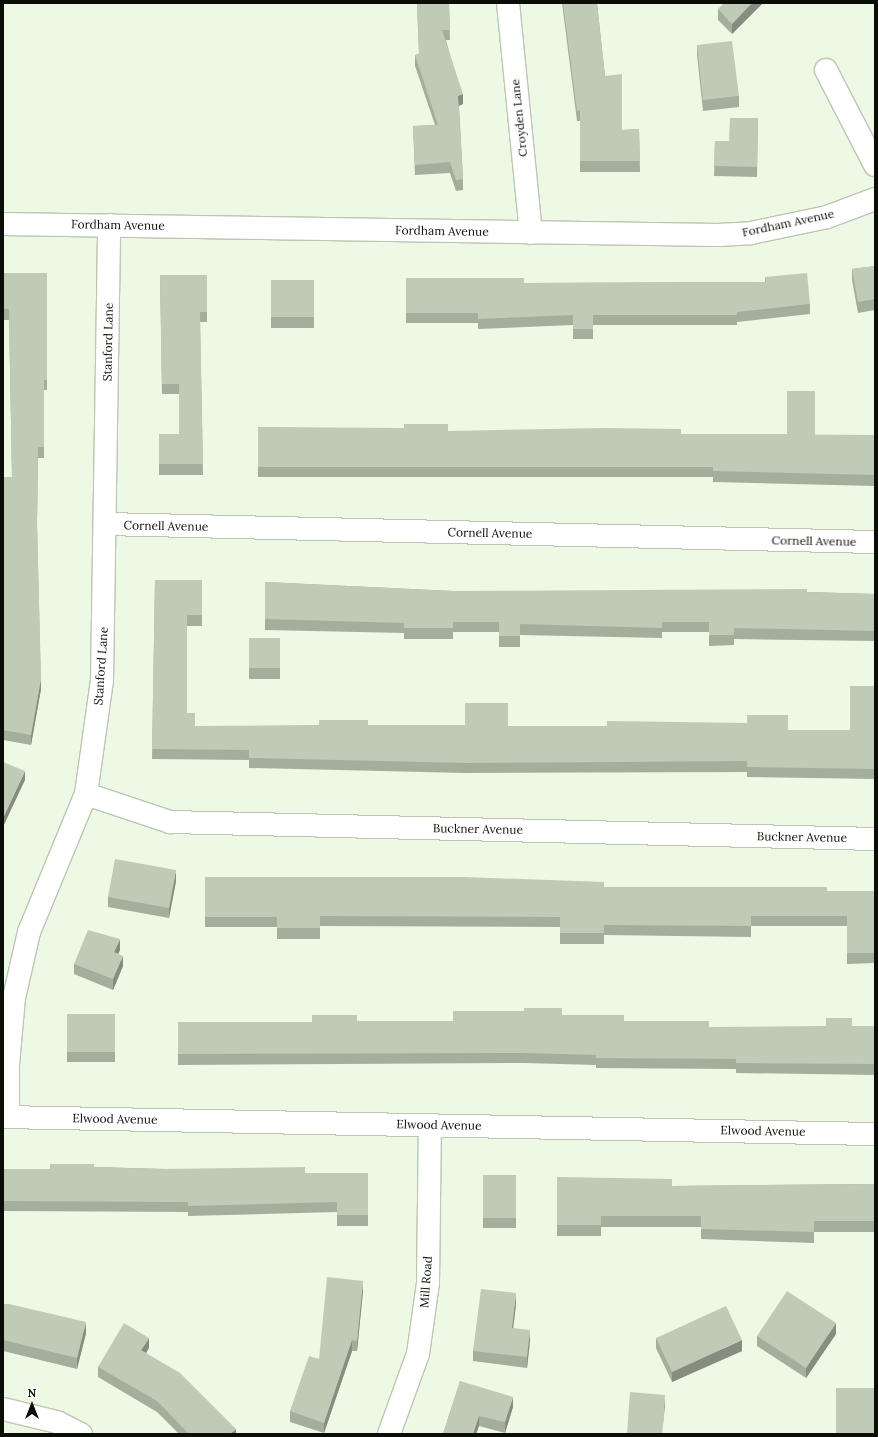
<!DOCTYPE html>
<html>
<head>
<meta charset="utf-8">
<style>
  body { margin:0 }
  #map { position:relative; width:878px; height:1437px; overflow:hidden; background:#eef9e5; font-family:Lora,serif }
  div>[style] { position:absolute }
  .roads { filter:drop-shadow(1px 0 #bcc6b3) drop-shadow(-1px 0 #bcc6b3) drop-shadow(0 1px #bcc6b3) drop-shadow(0 -1px #bcc6b3) }
  .street>* { height:22px; margin:-11px; padding:0 11px; transform-origin:11px; border-radius:11px; background:#fff }
  .wall>* { inset:0; background:#a4ae9d }
  .shaded-wall>* { inset:0; background:#868d80 }
  .building>* { inset:0; background:#bfcab7 }
  span { translate:-50% -50%; white-space:nowrap; text-align:center; line-height:1.15; -webkit-text-stroke:4px #fff; paint-order:stroke }
  .street-label { font-size:12px; color:#0a0e07 }
  .frame { position:absolute; inset:0; border:4px solid #0a0e07; pointer-events:none }
  .north { position:absolute; left:12px; top:1385px; width:40px; height:40px; -webkit-text-stroke:3px #fff; paint-order:stroke; rotate:0deg; font-size:11px; font-weight:700; line-height:16px; text-align:center; color:#0a0e07 }
  .north::after { content:''; display:block; margin:auto; width:14px; height:18px; background:#0a0e07; clip-path:polygon(50% 0,100% 100%,50% 72%,0 100%) }
</style>
</head>
<body>
<div id="map">
  <div class="roads">
    <div class="street">
      <div style="left:508px;top:3px;width:231px;rotate:84.3deg"></div>
      <div style="left:826px;top:70px;width:107px;rotate:62.7deg"></div>
      <div style="left:3px;top:224px;width:715px;rotate:0.88deg"></div>
      <div style="left:718px;top:235px;width:33px;rotate:-3deg"></div>
      <div style="left:751px;top:233px;width:78px;rotate:-11.9deg"></div>
      <div style="left:827px;top:217px;width:51px;rotate:-20.6deg"></div>
      <div style="left:105px;top:524px;width:770px;rotate:1.34deg"></div>
      <div style="left:86px;top:794px;width:89px;rotate:18.4deg"></div>
      <div style="left:170px;top:822px;width:705px;rotate:1.38deg"></div>
      <div style="left:3px;top:1117px;width:872px;rotate:1.12deg"></div>
      <div style="left:8px;top:1117px;width:52px;rotate:-90deg"></div>
      <div style="left:8px;top:1065px;width:67px;rotate:-84.9deg"></div>
      <div style="left:14px;top:998px;width:68px;rotate:-77.2deg"></div>
      <div style="left:29px;top:932px;width:149px;rotate:-67.6deg"></div>
      <div style="left:86px;top:794px;width:115px;rotate:-82deg"></div>
      <div style="left:102px;top:680px;width:455px;rotate:-89.1deg"></div>
      <div style="left:3px;top:1409px;width:56px;rotate:13.5deg"></div>
      <div style="left:57px;top:1422px;width:27px;rotate:27deg"></div>
      <div style="left:389px;top:1434px;width:85px;rotate:-70.1deg"></div>
      <div style="left:418px;top:1354px;width:72px;rotate:-82deg"></div>
      <div style="left:428px;top:1283px;width:158px;rotate:-89.3deg"></div>
    </div>
  </div>
  <div class="wall">
    <div style="clip-path:polygon(417px 3px,449px 3px,450px 40px,446px 40px,463px 104px,459px 106px,463px 179px,463px 190px,456px 191px,450px 173px,415px 175px,413px 126px,435px 125px,415px 66px,415px 55px,419px 54px)"></div>
    <div style="clip-path:polygon(562px 3px,597px 3px,605px 76px,622px 130px,639px 129px,640px 172px,580px 172px,580px 121px,577px 121px)"></div>
    <div style="clip-path:polygon(763px 3px,732px 34px,718px 20px,718px 9px)"></div>
    <div style="clip-path:polygon(697px 45px,739px 96px,739px 107px,703px 111px,697px 55px)"></div>
    <div style="clip-path:polygon(758px 118px,757px 177px,714px 176px,715px 141px,729px 141px)"></div>
    <div style="clip-path:polygon(875px 266px,875px 310px,858px 313px,852px 280px,852px 269px)"></div>
    <div style="clip-path:polygon(3px 273px,47px 273px,47px 390px,44px 390px,44px 458px,38px 458px,37px 526px,41px 689px,31px 745px,3px 740px,3px 477px,12px 477px,9px 320px,3px 320px)"></div>
    <div style="clip-path:polygon(160px 275px,207px 275px,207px 322px,200px 322px,203px 475px,159px 475px,159px 434px,179px 434px,179px 394px,162px 394px)"></div>
    <div style="clip-path:polygon(765px 277px,810px 304px,810px 314px,737px 322px,737px 325px,593px 325px,593px 339px,573px 339px,573px 325px,478px 329px,478px 323px,406px 323px,406px 278px,524px 283px,765px 282px)"></div>
    <div style="clip-path:polygon(271px 280px,314px 280px,314px 328px,271px 328px)"></div>
    <div style="clip-path:polygon(258px 427px,448px 431px,681px 434px,875px 435px,875px 486px,713px 482px,713px 477px,258px 477px)"></div>
    <div style="clip-path:polygon(155px 580px,202px 580px,202px 626px,187px 626px,187px 713px,195px 726px,368px 725px,508px 726px,788px 730px,850px 730px,875px 686px,875px 779px,747px 777px,747px 772px,465px 773px,249px 768px,249px 760px,152px 759px)"></div>
    <div style="clip-path:polygon(265px 582px,453px 591px,807px 592px,875px 594px,875px 641px,734px 639px,734px 645px,709px 646px,709px 632px,662px 632px,662px 638px,520px 635px,520px 647px,499px 647px,499px 632px,453px 632px,453px 639px,404px 639px,404px 633px,265px 630px)"></div>
    <div style="clip-path:polygon(249px 638px,280px 638px,280px 679px,249px 679px)"></div>
    <div style="clip-path:polygon(205px 877px,604px 887px,827px 891px,875px 891px,875px 963px,847px 964px,847px 926px,751px 926px,751px 937px,604px 935px,604px 944px,560px 944px,560px 927px,320px 926px,320px 939px,277px 939px,277px 927px,205px 927px)"></div>
    <div style="clip-path:polygon(176px 881px,169px 918px,108px 907px,108px 897px)"></div>
    <div style="clip-path:polygon(120px 950px,118px 954px,123px 966px,113px 990px,74px 974px,74px 964px)"></div>
    <div style="clip-path:polygon(67px 1014px,115px 1014px,115px 1062px,67px 1062px)"></div>
    <div style="clip-path:polygon(562px 1015px,624px 1021px,709px 1027px,875px 1026px,875px 1075px,736px 1073px,736px 1069px,596px 1068px,596px 1065px,524px 1063px,178px 1065px,178px 1022px,312px 1022px,357px 1021px,453px 1021px)"></div>
    <div style="clip-path:polygon(94px 1167px,305px 1173px,368px 1173px,368px 1226px,337px 1226px,337px 1212px,188px 1216px,188px 1212px,3px 1211px,3px 1169px,50px 1169px)"></div>
    <div style="clip-path:polygon(483px 1175px,516px 1175px,516px 1228px,483px 1228px)"></div>
    <div style="clip-path:polygon(557px 1177px,672px 1186px,875px 1184px,875px 1232px,814px 1232px,814px 1243px,701px 1239px,701px 1227px,601px 1227px,601px 1236px,557px 1236px)"></div>
    <div style="clip-path:polygon(363px 1291px,357px 1351px,352px 1351px,324px 1433px,290px 1422px,290px 1411px,319px 1359px)"></div>
    <div style="clip-path:polygon(3px 1304px,86px 1333px,77px 1369px,3px 1351px)"></div>
    <div style="clip-path:polygon(516px 1304px,513px 1328px,530px 1341px,527px 1368px,473px 1361px,473px 1351px)"></div>
    <div style="clip-path:polygon(836px 1334px,806px 1378px,757px 1346px,757px 1336px)"></div>
    <div style="clip-path:polygon(656px 1338px,742px 1351px,672px 1382px,656px 1348px)"></div>
    <div style="clip-path:polygon(149px 1348px,146px 1353px,236px 1434px,179px 1434px,157px 1412px,98px 1377px,98px 1367px)"></div>
    <div style="clip-path:polygon(460px 1381px,513px 1407px,505px 1433px,479px 1426px,476px 1434px,443px 1434px)"></div>
  </div>
  <div class="shaded-wall">
    <div style="clip-path:polygon(752px 3px,763px 3px,732px 34px,732px 24px)"></div>
    <div style="clip-path:polygon(463px 94px,463px 104px,458px 106px,458px 96px)"></div>
    <div style="clip-path:polygon(41px 679px,41px 689px,31px 745px,31px 735px)"></div>
    <div style="clip-path:polygon(25px 771px,25px 780px,3px 827px,3px 818px)"></div>
    <div style="clip-path:polygon(176px 870px,176px 881px,169px 918px,169px 908px)"></div>
    <div style="clip-path:polygon(120px 939px,120px 950px,114px 963px,114px 952px)"></div>
    <div style="clip-path:polygon(123px 956px,123px 966px,113px 990px,113px 979px)"></div>
    <div style="clip-path:polygon(363px 1281px,363px 1291px,357px 1351px,357px 1341px)"></div>
    <div style="clip-path:polygon(516px 1293px,516px 1304px,512px 1338px,512px 1328px)"></div>
    <div style="clip-path:polygon(86px 1322px,86px 1333px,77px 1369px,77px 1358px)"></div>
    <div style="clip-path:polygon(836px 1323px,836px 1334px,806px 1378px,806px 1368px)"></div>
    <div style="clip-path:polygon(530px 1330px,530px 1341px,527px 1368px,527px 1357px)"></div>
    <div style="clip-path:polygon(149px 1338px,149px 1348px,141px 1361px,141px 1350px)"></div>
    <div style="clip-path:polygon(352px 1340px,352px 1351px,324px 1433px,324px 1423px)"></div>
    <div style="clip-path:polygon(742px 1340px,742px 1351px,672px 1382px,672px 1372px)"></div>
    <div style="clip-path:polygon(665px 1395px,665px 1405px,662px 1434px)"></div>
    <div style="clip-path:polygon(513px 1397px,513px 1407px,505px 1433px,505px 1422px)"></div>
    <div style="clip-path:polygon(479px 1416px,479px 1426px,476px 1434px,473px 1434px)"></div>
    <div style="clip-path:polygon(236px 1429px,236px 1434px,230px 1434px)"></div>
  </div>
  <div class="building">
    <div style="clip-path:polygon(417px 3px,449px 3px,450px 30px,442px 30px,463px 94px,458px 96px,463px 179px,456px 180px,450px 162px,415px 165px,413px 126px,438px 125px,415px 55px,419px 54px)"></div>
    <div style="clip-path:polygon(563px 3px,597px 3px,605px 76px,622px 74px,622px 130px,639px 129px,640px 161px,580px 161px,580px 110px,577px 111px)"></div>
    <div style="clip-path:polygon(724px 3px,752px 3px,732px 24px,718px 9px)"></div>
    <div style="clip-path:polygon(732px 41px,739px 96px,703px 100px,697px 45px)"></div>
    <div style="clip-path:polygon(730px 118px,758px 118px,757px 167px,714px 166px,715px 141px,729px 141px)"></div>
    <div style="clip-path:polygon(875px 266px,875px 299px,858px 302px,852px 269px)"></div>
    <div style="clip-path:polygon(3px 273px,47px 273px,47px 380px,44px 380px,44px 447px,38px 447px,37px 521px,41px 679px,31px 735px,3px 730px,3px 477px,12px 477px,9px 309px,3px 309px)"></div>
    <div style="clip-path:polygon(807px 273px,810px 304px,737px 312px,737px 315px,593px 315px,593px 329px,573px 329px,573px 315px,478px 319px,478px 313px,406px 313px,406px 278px,524px 278px,524px 283px,766px 282px,765px 277px)"></div>
    <div style="clip-path:polygon(160px 275px,207px 275px,207px 312px,200px 312px,203px 464px,159px 464px,159px 434px,179px 434px,179px 384px,162px 384px)"></div>
    <div style="clip-path:polygon(271px 280px,314px 280px,314px 317px,271px 317px)"></div>
    <div style="clip-path:polygon(787px 391px,815px 391px,815px 435px,875px 435px,875px 475px,713px 471px,713px 467px,258px 467px,258px 427px,404px 428px,404px 424px,448px 424px,448px 431px,604px 428px,681px 429px,681px 434px,787px 434px)"></div>
    <div style="clip-path:polygon(155px 580px,202px 580px,202px 615px,187px 615px,187px 713px,195px 713px,195px 726px,319px 726px,319px 720px,368px 720px,368px 725px,465px 725px,465px 703px,508px 703px,508px 726px,607px 726px,607px 721px,747px 723px,747px 715px,788px 715px,788px 730px,850px 730px,850px 686px,875px 686px,875px 769px,747px 767px,747px 761px,465px 763px,249px 758px,249px 750px,152px 749px)"></div>
    <div style="clip-path:polygon(265px 582px,453px 591px,807px 589px,807px 592px,875px 594px,875px 631px,734px 628px,734px 635px,709px 635px,709px 622px,662px 622px,662px 628px,520px 624px,520px 636px,499px 636px,499px 622px,453px 622px,453px 628px,404px 628px,404px 623px,265px 619px)"></div>
    <div style="clip-path:polygon(249px 638px,280px 638px,280px 668px,249px 668px)"></div>
    <div style="clip-path:polygon(3px 762px,25px 771px,3px 818px)"></div>
    <div style="clip-path:polygon(115px 859px,176px 870px,169px 908px,108px 897px)"></div>
    <div style="clip-path:polygon(205px 877px,463px 877px,604px 882px,604px 887px,827px 887px,827px 891px,875px 891px,875px 953px,847px 953px,847px 916px,751px 916px,751px 926px,604px 925px,604px 933px,560px 933px,560px 917px,320px 916px,320px 928px,277px 928px,277px 917px,205px 917px)"></div>
    <div style="clip-path:polygon(88px 930px,120px 939px,114px 952px,123px 956px,113px 979px,74px 964px)"></div>
    <div style="clip-path:polygon(524px 1008px,562px 1008px,562px 1015px,624px 1015px,624px 1021px,709px 1021px,709px 1027px,826px 1027px,826px 1018px,852px 1018px,852px 1026px,875px 1026px,875px 1064px,736px 1063px,736px 1059px,596px 1058px,596px 1055px,524px 1053px,178px 1054px,178px 1022px,312px 1022px,312px 1015px,357px 1015px,357px 1021px,453px 1021px,453px 1011px,524px 1011px)"></div>
    <div style="clip-path:polygon(67px 1014px,115px 1014px,115px 1052px,67px 1052px)"></div>
    <div style="clip-path:polygon(50px 1164px,94px 1164px,94px 1167px,162px 1169px,305px 1167px,305px 1173px,368px 1173px,368px 1215px,337px 1215px,337px 1202px,188px 1206px,188px 1202px,3px 1201px,3px 1169px,50px 1169px)"></div>
    <div style="clip-path:polygon(483px 1175px,516px 1175px,516px 1218px,483px 1218px)"></div>
    <div style="clip-path:polygon(557px 1177px,672px 1179px,672px 1186px,875px 1184px,875px 1221px,814px 1221px,814px 1232px,701px 1229px,701px 1216px,601px 1216px,601px 1225px,557px 1225px)"></div>
    <div style="clip-path:polygon(327px 1277px,363px 1281px,357px 1341px,352px 1340px,324px 1423px,290px 1411px,309px 1356px,319px 1359px)"></div>
    <div style="clip-path:polygon(481px 1289px,516px 1293px,512px 1328px,530px 1330px,527px 1357px,473px 1351px)"></div>
    <div style="clip-path:polygon(787px 1291px,836px 1323px,806px 1368px,757px 1336px)"></div>
    <div style="clip-path:polygon(3px 1304px,9px 1304px,86px 1322px,77px 1358px,3px 1340px)"></div>
    <div style="clip-path:polygon(726px 1306px,742px 1340px,672px 1372px,656px 1338px)"></div>
    <div style="clip-path:polygon(124px 1323px,149px 1338px,141px 1350px,180px 1373px,236px 1429px,230px 1434px,189px 1434px,157px 1401px,98px 1367px)"></div>
    <div style="clip-path:polygon(460px 1381px,513px 1397px,505px 1422px,479px 1416px,473px 1434px,443px 1434px)"></div>
    <div style="clip-path:polygon(836px 1388px,875px 1388px,875px 1434px,836px 1434px)"></div>
    <div style="clip-path:polygon(630px 1392px,665px 1395px,662px 1434px,627px 1434px)"></div>
  </div>
  <div class="street-label">
    <span style="left:519px;top:118px;rotate:-96deg">Croyden Lane</span>
    <span style="left:788px;top:223px;rotate:-12deg">Fordham Avenue</span>
    <span style="left:118px;top:225px;rotate:1deg">Fordham Avenue</span>
    <span style="left:442px;top:231px;rotate:1deg">Fordham Avenue</span>
    <span style="left:108px;top:342px;rotate:-89deg">Stanford Lane</span>
    <span style="left:166px;top:526px;rotate:1deg">Cornell Avenue</span>
    <span style="left:490px;top:533px;rotate:1deg">Cornell Avenue</span>
    <span style="left:814px;top:541px;rotate:1deg">Cornell Avenue</span>
    <span style="left:101px;top:666px;rotate:-86deg">Stanford Lane</span>
    <span style="left:478px;top:829px;rotate:1deg">Buckner Avenue</span>
    <span style="left:802px;top:837px;rotate:1deg">Buckner Avenue</span>
    <span style="left:115px;top:1119px;rotate:1deg">Elwood Avenue</span>
    <span style="left:439px;top:1125px;rotate:1deg">Elwood Avenue</span>
    <span style="left:763px;top:1131px;rotate:1deg">Elwood Avenue</span>
    <span style="left:426px;top:1282px;rotate:-86deg">Mill Road</span>
  </div>
  <div class="frame"></div>
  <div class="north">N</div>
</div>
</body>
</html>
